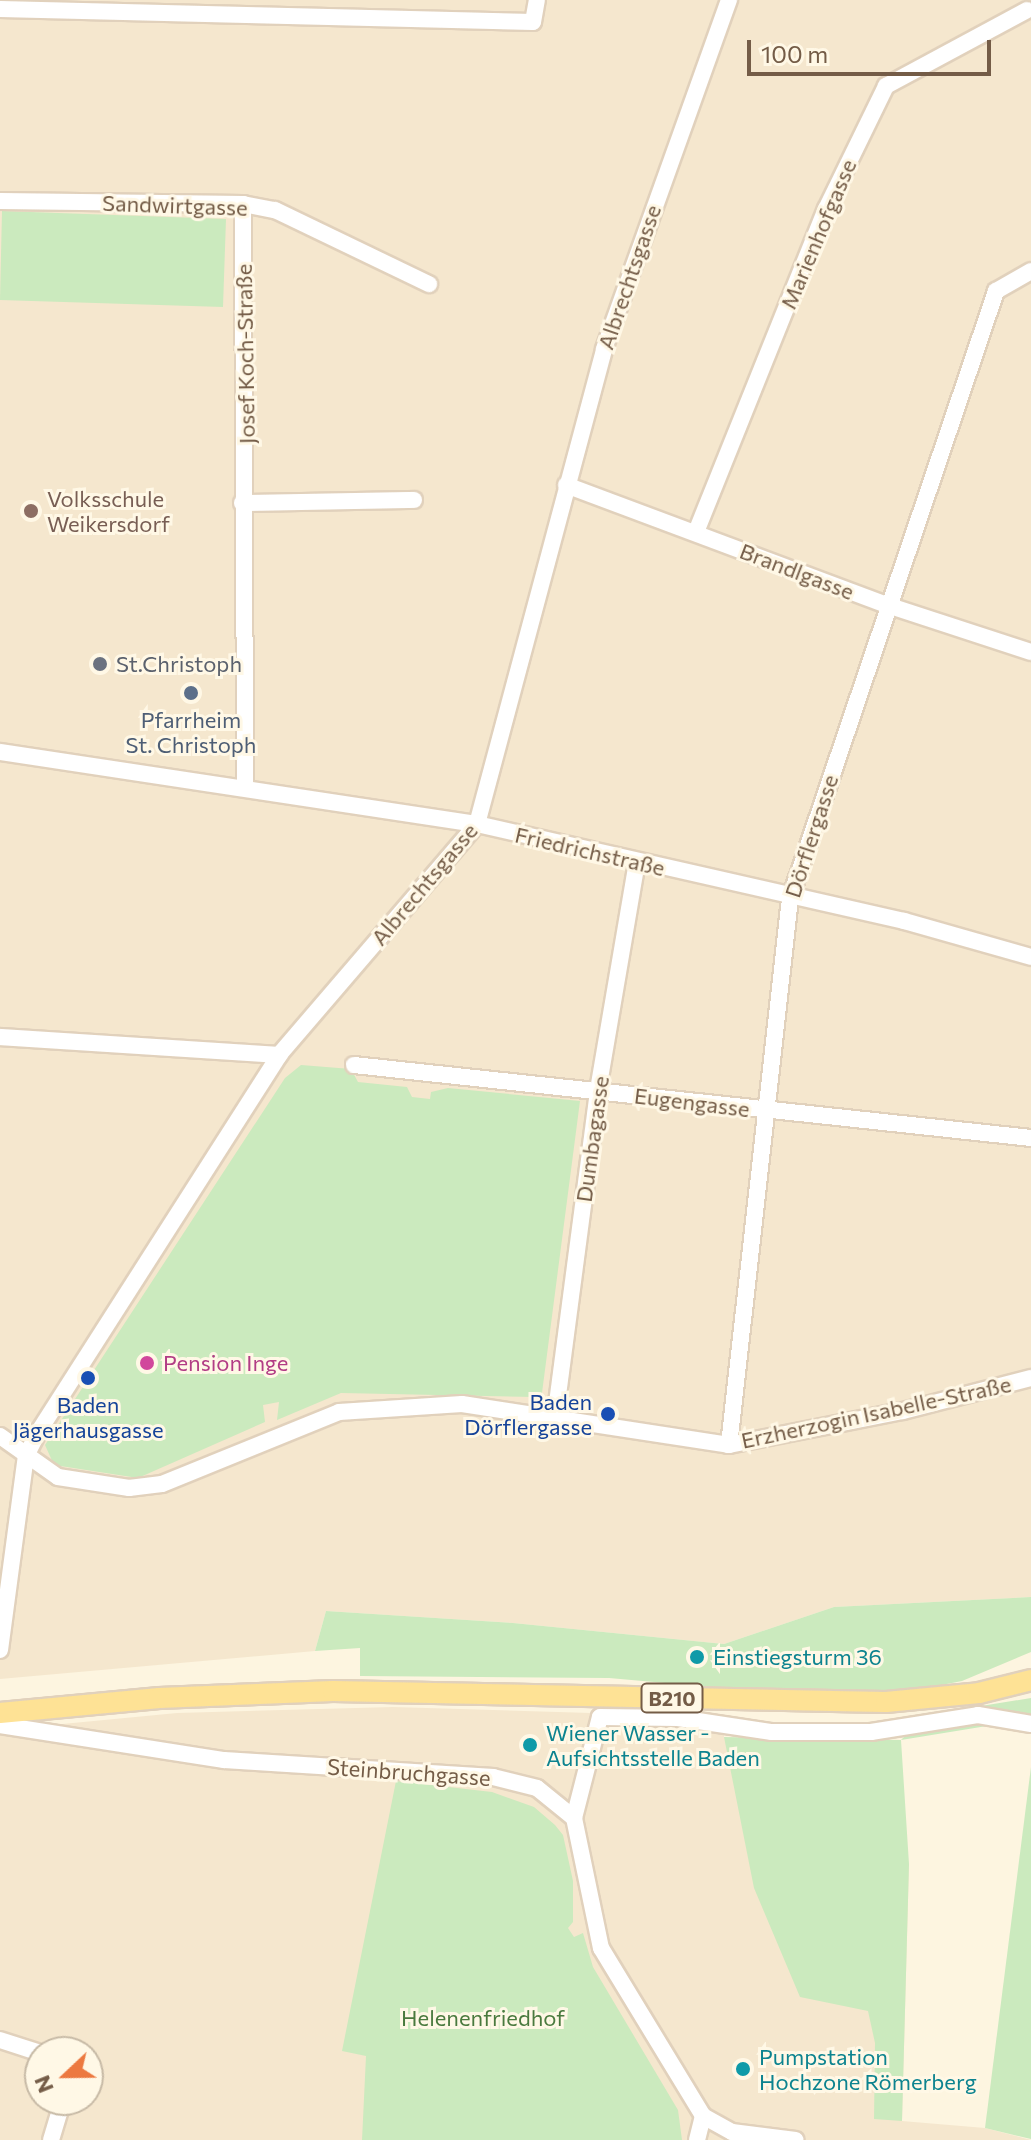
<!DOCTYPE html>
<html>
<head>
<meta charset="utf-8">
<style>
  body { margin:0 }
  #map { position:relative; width:1031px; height:2140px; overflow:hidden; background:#fdf5e0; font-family:Commissioner,sans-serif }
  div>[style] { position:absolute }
  .residential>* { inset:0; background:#f5e7ce }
  .green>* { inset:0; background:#cbeabe }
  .roads { filter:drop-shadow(2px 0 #e1d1bc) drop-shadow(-2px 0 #e1d1bc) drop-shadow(0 2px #e1d1bc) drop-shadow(0 -2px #e1d1bc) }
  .minor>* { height:16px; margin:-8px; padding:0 8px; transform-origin:8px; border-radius:8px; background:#fff }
  .major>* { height:20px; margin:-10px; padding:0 10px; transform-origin:10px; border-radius:10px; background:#fee295 }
  .dots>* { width:22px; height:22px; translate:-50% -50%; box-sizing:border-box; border:4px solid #fff8e6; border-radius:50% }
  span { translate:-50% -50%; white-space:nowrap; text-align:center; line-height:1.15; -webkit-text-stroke:6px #fff8e6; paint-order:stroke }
  .shield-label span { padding:2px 6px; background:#fff8e6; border:2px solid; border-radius:6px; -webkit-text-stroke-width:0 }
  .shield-label { font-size:20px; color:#745c47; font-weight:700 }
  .street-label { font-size:22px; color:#745c47 }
  .education-label { font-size:22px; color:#785e54 }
  .left { translate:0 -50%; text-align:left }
  .worship-label { font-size:22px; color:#5b616d }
  .service-label { font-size:22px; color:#4e5e75 }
  .hotel-label { font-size:22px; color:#b23c85 }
  .transit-label { font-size:22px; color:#164399 }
  .right { translate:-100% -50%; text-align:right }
  .culture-label { font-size:22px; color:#0d838f }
  .park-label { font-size:22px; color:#4a7a3e }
  .north { position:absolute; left:24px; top:2036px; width:80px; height:80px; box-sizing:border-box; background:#fff8e6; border:2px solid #c7baa6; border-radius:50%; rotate:248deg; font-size:22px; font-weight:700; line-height:32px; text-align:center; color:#745c47 }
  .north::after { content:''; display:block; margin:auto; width:28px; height:36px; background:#ec7940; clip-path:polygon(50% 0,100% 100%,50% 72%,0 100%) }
  .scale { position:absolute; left:747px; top:40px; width:244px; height:36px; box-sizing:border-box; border:4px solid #745c47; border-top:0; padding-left:10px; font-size:24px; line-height:28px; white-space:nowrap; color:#745c47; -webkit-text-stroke:6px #fff8e6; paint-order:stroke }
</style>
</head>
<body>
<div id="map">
  <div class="residential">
    <div style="clip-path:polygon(0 0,1031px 0,1031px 1597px,834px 1607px,724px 1644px,513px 1623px,326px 1611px,315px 1651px,0 1679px)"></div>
    <div style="clip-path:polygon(evenodd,393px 1707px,724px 1717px,724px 1737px,909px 1864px,902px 2121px,985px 2128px,1031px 2140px,0 2140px,0 1730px,177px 1713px,393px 1707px,40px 2052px,88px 2052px,88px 2100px,40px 2100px,40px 2052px)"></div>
  </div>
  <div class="green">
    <div style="clip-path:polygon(2px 211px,226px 219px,223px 307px,0 300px)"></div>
    <div style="clip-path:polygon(301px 1065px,351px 1069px,358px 1082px,407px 1087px,412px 1097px,430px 1099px,431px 1092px,448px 1088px,580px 1101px,542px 1393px,534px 1397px,341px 1393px,277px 1420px,279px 1402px,263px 1405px,265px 1422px,138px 1478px,54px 1465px,45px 1445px,285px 1078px)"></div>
    <div style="clip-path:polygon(1031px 1597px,1031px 1652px,962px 1681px,916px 1690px,767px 1692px,609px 1678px,360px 1676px,360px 1648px,315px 1651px,326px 1611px,513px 1623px,724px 1644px,834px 1607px)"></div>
    <div style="clip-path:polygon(1031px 1698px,1031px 1734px,993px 1725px,901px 1740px,909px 1864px,902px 2121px,874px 2119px,875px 2043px,868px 2011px,800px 1997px,754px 1888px,724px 1737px,901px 1740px,926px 1715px)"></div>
    <div style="clip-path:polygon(1031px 1767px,1031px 2139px,985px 2128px)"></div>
    <div style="clip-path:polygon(396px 1781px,492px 1792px,534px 1807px,555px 1825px,563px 1835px,573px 1881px,573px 1922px,568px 1928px,574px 1937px,583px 1933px,593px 1967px,678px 2110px,682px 2140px,362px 2140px,366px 2056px,342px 2051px)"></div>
  </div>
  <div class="roads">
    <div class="minor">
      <div style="left:0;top:9px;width:533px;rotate:1.4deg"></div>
      <div style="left:533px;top:22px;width:22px;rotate:-80deg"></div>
      <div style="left:0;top:201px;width:243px;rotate:0.7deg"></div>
      <div style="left:243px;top:204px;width:33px;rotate:11deg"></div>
      <div style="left:275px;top:210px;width:171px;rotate:25.7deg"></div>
      <div style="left:243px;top:204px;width:582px;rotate:89.8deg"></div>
      <div style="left:566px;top:485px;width:343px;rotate:20.5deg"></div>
      <div style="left:887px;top:605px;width:151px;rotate:18.1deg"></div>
      <div style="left:242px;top:503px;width:172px;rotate:-1deg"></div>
      <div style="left:696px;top:532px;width:348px;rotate:-68.1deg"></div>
      <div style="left:826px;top:209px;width:137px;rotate:-64deg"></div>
      <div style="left:886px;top:86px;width:160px;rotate:-28.3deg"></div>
      <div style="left:0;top:752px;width:482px;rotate:8.6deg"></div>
      <div style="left:477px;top:824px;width:438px;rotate:12.8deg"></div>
      <div style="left:904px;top:921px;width:132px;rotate:15.8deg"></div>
      <div style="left:0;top:1037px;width:280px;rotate:3.7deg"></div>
      <div style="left:354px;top:1065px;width:681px;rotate:6.15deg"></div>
      <div style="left:555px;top:1418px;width:331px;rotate:-82.5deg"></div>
      <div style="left:598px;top:1090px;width:231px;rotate:-80.3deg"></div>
      <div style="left:0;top:1436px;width:71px;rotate:35.3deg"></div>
      <div style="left:58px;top:1477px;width:72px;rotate:8.8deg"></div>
      <div style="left:129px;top:1488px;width:33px;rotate:-7deg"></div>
      <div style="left:162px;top:1484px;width:191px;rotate:-22.1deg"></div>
      <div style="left:339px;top:1412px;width:123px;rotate:-3.7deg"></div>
      <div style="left:462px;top:1404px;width:270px;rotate:8.7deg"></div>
      <div style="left:729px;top:1445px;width:177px;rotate:-11.1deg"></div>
      <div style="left:903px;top:1411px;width:132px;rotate:-14.5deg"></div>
      <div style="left:729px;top:1445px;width:549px;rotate:-83.63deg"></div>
      <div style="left:790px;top:899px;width:642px;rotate:-71.28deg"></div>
      <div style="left:996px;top:291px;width:40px;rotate:-29.7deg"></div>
      <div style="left:0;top:1650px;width:196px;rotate:-82.4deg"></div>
      <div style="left:26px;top:1456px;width:25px;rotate:-63deg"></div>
      <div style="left:37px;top:1434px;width:450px;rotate:-57.4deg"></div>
      <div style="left:279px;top:1055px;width:304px;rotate:-49.4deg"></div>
      <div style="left:477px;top:824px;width:492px;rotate:-75deg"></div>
      <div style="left:604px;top:349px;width:371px;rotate:-70.3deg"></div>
      <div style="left:0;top:1725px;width:227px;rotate:8.9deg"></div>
      <div style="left:224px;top:1760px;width:270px;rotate:3.6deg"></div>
      <div style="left:493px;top:1777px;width:45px;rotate:14deg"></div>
      <div style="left:537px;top:1788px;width:48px;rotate:39deg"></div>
      <div style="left:574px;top:1818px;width:133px;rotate:78.3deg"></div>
      <div style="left:601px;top:1948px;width:197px;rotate:58.7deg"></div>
      <div style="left:703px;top:2116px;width:33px;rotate:29deg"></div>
      <div style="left:732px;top:2132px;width:64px;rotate:7.1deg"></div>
      <div style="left:574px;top:1818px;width:104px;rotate:-75.6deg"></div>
      <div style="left:600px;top:1717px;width:78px;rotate:0.7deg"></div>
      <div style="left:678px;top:1718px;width:95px;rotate:8.5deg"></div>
      <div style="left:772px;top:1732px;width:99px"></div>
      <div style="left:871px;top:1732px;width:108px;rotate:-9deg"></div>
      <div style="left:978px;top:1715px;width:54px;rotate:9.6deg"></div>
      <div style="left:0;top:2040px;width:42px;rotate:18deg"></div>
      <div style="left:51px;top:2140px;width:42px;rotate:-73.3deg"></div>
      <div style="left:697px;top:2140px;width:25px;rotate:-76deg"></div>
    </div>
    <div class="major">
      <div style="left:0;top:1713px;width:160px;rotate:-5.4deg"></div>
      <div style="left:159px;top:1698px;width:174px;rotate:-2.3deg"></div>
      <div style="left:333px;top:1691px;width:553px;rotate:1.14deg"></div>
      <div style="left:886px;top:1702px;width:93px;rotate:-5.5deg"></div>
      <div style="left:979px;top:1693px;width:54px;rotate:-14deg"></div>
    </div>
  </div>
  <div class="dots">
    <div style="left:31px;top:511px;background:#8d6e63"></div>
    <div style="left:100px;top:664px;background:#6b7280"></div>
    <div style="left:191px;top:693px;background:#5c6f8a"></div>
    <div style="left:147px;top:1363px;background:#d1479c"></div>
    <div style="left:88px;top:1378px;background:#1a4fb4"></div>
    <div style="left:608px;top:1414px;background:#1a4fb4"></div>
    <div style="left:697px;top:1657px;background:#0f9aa8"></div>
    <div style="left:530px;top:1745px;background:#0f9aa8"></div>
    <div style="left:743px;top:2069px;background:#0f9aa8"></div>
  </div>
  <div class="shield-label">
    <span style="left:672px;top:1698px">B210</span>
  </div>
  <div class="street-label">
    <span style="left:175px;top:205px;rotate:2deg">Sandwirtgasse</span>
    <span style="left:818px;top:234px;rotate:-67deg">Marienhofgasse</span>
    <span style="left:629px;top:277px;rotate:-71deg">Albrechtsgasse</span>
    <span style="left:245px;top:354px;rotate:-91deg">Josef Koch-Straße</span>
    <span style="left:797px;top:571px;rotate:21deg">Brandlgasse</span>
    <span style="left:811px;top:836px;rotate:-72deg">Dörflergasse</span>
    <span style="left:590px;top:851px;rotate:13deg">Friedrichstraße</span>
    <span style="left:424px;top:884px;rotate:-50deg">Albrechtsgasse</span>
    <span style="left:692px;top:1102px;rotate:7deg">Eugengasse</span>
    <span style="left:592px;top:1139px;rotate:-82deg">Dumbagasse</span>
    <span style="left:876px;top:1412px;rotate:-12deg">Erzherzogin Isabelle-Straße</span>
    <span style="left:409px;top:1772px;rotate:4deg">Steinbruchgasse</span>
  </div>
  <div class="education-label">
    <span class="left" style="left:47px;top:511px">Volksschule<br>Weikersdorf</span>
  </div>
  <div class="worship-label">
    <span class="left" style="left:116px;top:664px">St.Christoph</span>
  </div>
  <div class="service-label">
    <span style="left:191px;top:732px">Pfarrheim<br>St. Christoph</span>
  </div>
  <div class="hotel-label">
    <span class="left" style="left:163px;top:1363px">Pension Inge</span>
  </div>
  <div class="transit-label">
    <span class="right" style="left:592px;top:1414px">Baden<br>Dörflergasse</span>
    <span style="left:88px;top:1417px">Baden<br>Jägerhausgasse</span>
  </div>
  <div class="culture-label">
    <span class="left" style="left:713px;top:1657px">Einstiegsturm 36</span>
    <span class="left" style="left:546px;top:1745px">Wiener Wasser -<br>Aufsichtsstelle Baden</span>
    <span class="left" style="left:759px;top:2069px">Pumpstation<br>Hochzone Römerberg</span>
  </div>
  <div class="park-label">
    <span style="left:483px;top:2018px">Helenenfriedhof</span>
  </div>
  <div class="north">N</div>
  <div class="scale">100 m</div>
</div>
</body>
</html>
